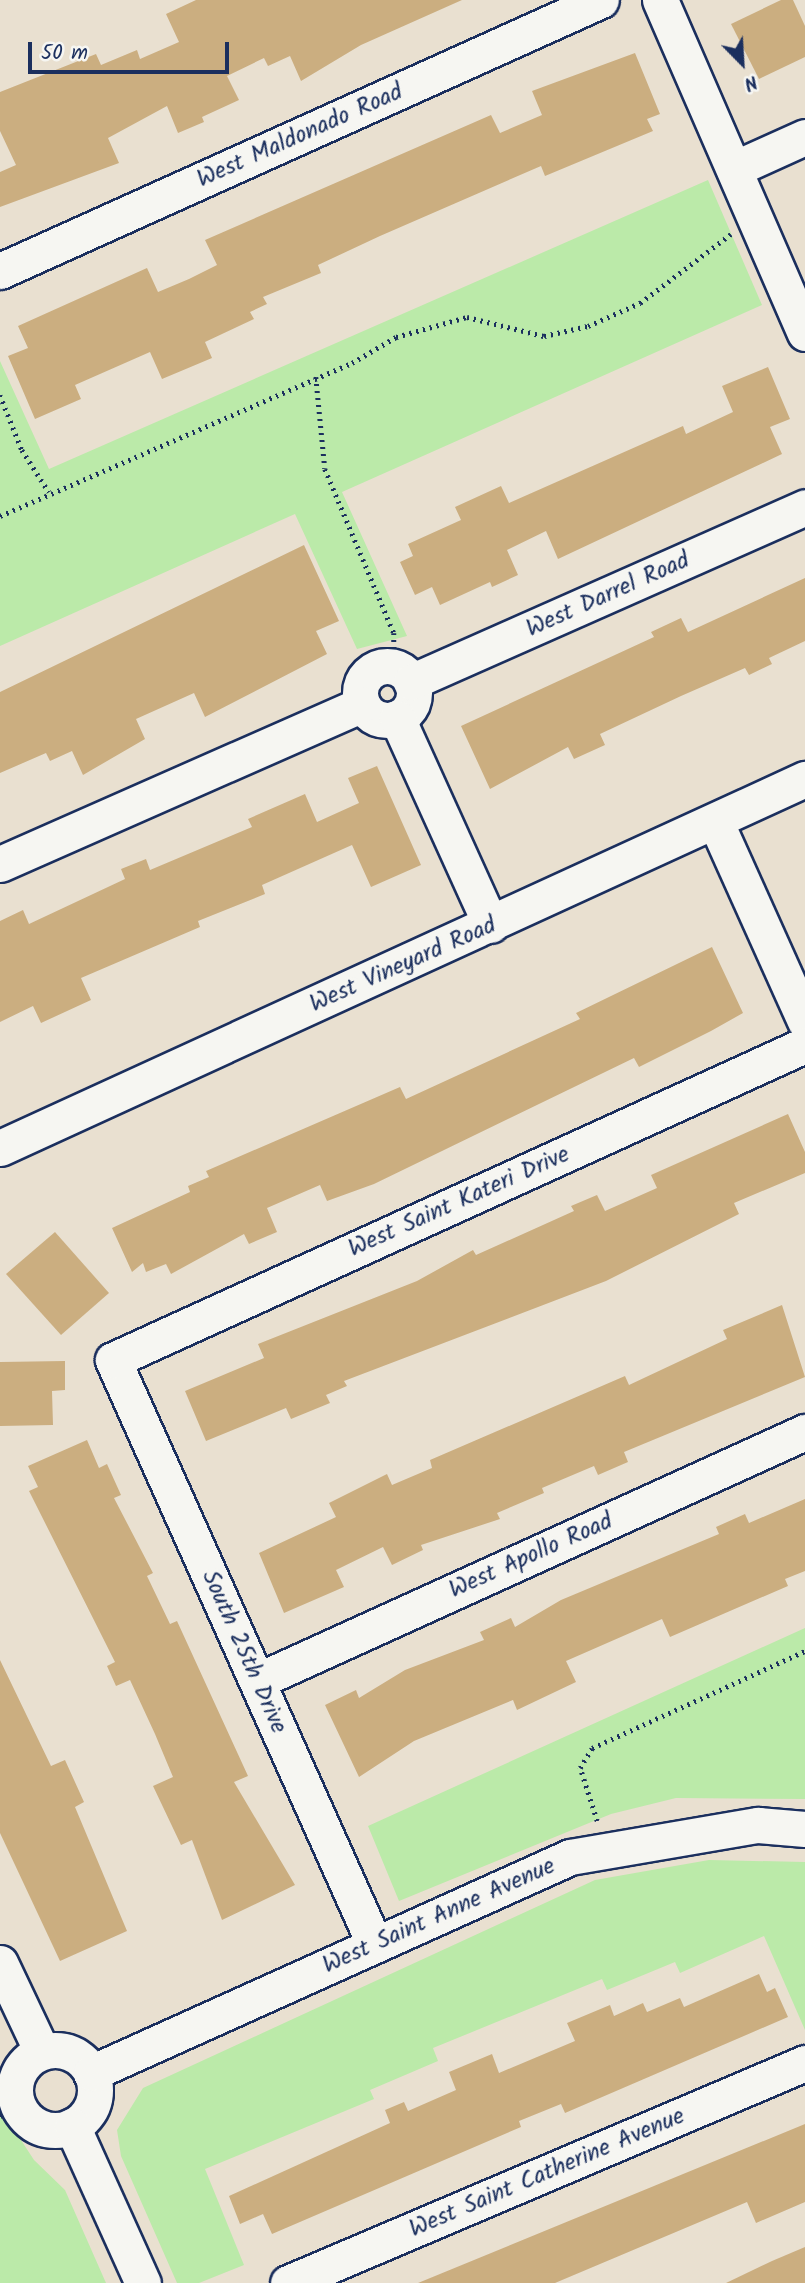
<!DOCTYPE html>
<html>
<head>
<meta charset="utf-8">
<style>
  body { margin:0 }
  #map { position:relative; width:805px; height:2283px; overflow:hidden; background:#e9e0d0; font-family:Kalam,sans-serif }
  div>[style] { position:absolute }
  .green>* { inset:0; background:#bbeaa9 }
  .building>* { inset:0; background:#cbae80 }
  .path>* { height:4.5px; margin-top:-2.25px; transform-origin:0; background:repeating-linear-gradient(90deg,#1b2f5e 0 2px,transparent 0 7px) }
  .roads { filter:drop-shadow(2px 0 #1b2f5e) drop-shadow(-2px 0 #1b2f5e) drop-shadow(0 2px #1b2f5e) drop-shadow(0 -2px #1b2f5e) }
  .minor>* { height:35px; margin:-17.5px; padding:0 17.5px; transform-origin:17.5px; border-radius:17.5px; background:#f6f6f2 }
  .minor>.ring { margin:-17.5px; padding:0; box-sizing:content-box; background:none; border:35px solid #f6f6f2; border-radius:50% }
  span { translate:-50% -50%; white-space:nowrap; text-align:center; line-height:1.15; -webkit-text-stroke:6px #f6f6f2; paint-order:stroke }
  .street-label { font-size:24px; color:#1b2f5e }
  .north { position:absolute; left:707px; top:28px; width:70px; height:70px; -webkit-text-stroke:5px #f6f6f2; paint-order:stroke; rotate:156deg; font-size:19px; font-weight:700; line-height:28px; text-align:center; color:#1b2f5e }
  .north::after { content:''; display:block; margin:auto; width:24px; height:32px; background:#1b2f5e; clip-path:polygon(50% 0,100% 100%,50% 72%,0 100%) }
  .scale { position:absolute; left:28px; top:42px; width:201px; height:32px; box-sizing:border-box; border:4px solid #1b2f5e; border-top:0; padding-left:9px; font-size:21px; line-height:24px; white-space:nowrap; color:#1b2f5e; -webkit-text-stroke:5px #f6f6f2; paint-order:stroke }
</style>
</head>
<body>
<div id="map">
  <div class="green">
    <div style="clip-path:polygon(708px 180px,762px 305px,342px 492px,407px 636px,357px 649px,295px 514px,0 646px,0 361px,49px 469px)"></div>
    <div style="clip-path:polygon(805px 1628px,805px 1799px,676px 1798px,611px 1814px,399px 1901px,368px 1826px)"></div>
    <div style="clip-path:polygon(709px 1860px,805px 1862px,805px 2030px,764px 1936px,680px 1973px,675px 1962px,607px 1990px,602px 1979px,433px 2048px,438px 2061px,370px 2090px,374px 2099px,205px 2169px,244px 2265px,199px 2283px,177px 2283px,121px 2156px,117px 2130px,143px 2088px,595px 1880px)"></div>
    <div style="clip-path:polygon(0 2095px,4px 2114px,34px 2160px,65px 2190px,106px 2283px,0 2283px)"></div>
  </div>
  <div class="building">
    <div style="clip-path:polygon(196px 0,462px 0,361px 45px,301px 81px,290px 56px,268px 66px,264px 58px,227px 76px,239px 100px,202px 117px,204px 122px,178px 133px,167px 106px,108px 138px,119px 163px,0 207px,0 172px,16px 165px,0 131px,0 92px,96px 54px,101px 65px,137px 50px,140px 59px,179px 42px,166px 14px)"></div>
    <div style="clip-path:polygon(781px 0,793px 0,805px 26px,805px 57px,759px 79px,731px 24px)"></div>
    <div style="clip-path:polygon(635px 53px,660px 114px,647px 119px,653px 131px,545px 176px,541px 166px,380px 236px,318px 265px,321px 273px,263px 297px,267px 304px,250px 312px,254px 319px,205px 342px,212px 358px,162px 379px,150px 352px,75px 385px,81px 399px,35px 419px,8px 356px,28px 348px,18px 326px,147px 268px,158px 292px,189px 279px,217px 265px,205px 240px,491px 115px,500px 133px,542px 115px,532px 91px)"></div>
    <div style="clip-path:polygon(768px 367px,790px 419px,770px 427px,782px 454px,558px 559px,546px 531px,507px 550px,518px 575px,492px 587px,490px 582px,440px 605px,432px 587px,415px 595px,400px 562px,413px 556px,408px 544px,461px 520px,455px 507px,501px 486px,509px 503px,683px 426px,686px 434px,733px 412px,722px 386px)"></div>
    <div style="clip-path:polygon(304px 545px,339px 621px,316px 631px,327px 654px,205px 717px,194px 693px,136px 719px,145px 739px,83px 775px,72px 751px,50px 761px,46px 753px,0 773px,0 692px)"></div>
    <div style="clip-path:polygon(805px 578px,805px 641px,769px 658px,772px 664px,749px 675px,745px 668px,681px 696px,600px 734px,605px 745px,574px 759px,568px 747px,490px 789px,461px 726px,654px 637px,651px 632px,681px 618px,688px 632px)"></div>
    <div style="clip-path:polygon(377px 766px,421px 865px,371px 887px,352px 845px,262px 885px,265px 894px,198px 921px,200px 927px,81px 978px,91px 1000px,41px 1023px,33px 1006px,0 1022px,0 921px,23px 910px,29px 924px,125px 879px,121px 869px,146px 859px,150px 870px,252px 827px,248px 819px,305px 794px,317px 822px,359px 803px,348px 778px)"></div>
    <div style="clip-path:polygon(712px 947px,743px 1013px,711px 1031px,639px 1067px,634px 1058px,374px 1184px,327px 1201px,320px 1185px,267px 1208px,277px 1232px,249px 1244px,244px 1234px,171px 1274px,166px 1264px,146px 1272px,143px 1263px,132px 1272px,112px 1228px,190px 1192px,188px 1186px,209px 1177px,206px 1171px,400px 1087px,406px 1099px,580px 1019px,576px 1013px)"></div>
    <div style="clip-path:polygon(788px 1114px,805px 1152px,805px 1173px,734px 1203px,739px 1214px,606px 1281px,344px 1381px,347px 1386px,326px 1395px,330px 1403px,291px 1419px,286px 1408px,206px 1441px,185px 1391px,264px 1358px,258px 1344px,417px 1281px,473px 1250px,476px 1255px,574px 1211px,571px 1206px,597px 1195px,605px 1211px,657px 1188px,651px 1175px)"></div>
    <div style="clip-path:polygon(55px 1232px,109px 1293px,61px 1335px,6px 1274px)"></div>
    <div style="clip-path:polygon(782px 1305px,805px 1377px,624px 1452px,628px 1462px,598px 1475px,594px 1466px,542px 1488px,544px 1493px,497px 1513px,500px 1519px,421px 1545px,423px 1550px,392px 1565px,383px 1547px,336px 1570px,344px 1587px,284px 1613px,259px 1553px,336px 1517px,329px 1503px,387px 1474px,392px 1485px,432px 1468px,430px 1460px,625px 1376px,629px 1385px,727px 1339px,723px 1330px)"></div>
    <div style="clip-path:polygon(65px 1361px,65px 1390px,52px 1391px,53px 1425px,0 1426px,0 1362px)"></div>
    <div style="clip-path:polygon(87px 1440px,99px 1468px,107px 1464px,121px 1495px,114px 1498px,153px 1573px,147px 1576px,170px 1624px,177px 1621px,248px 1776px,234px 1782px,295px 1885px,222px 1920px,192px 1840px,181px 1845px,153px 1786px,173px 1777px,155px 1734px,130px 1680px,116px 1686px,107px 1666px,115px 1662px,29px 1491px,38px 1487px,28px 1466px)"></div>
    <div style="clip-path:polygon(805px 1499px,805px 1571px,785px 1579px,788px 1586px,670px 1637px,662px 1619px,566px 1661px,576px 1682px,517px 1710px,513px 1700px,414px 1741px,359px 1777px,325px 1705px,356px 1690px,359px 1698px,405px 1670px,484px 1640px,480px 1632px,511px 1618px,515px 1627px,561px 1600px,719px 1534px,716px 1527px,745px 1514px,749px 1523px)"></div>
    <div style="clip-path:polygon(0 1660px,51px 1766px,65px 1760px,84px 1802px,75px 1807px,127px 1931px,60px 1961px,0 1833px)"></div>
    <div style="clip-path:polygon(759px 1974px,767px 1992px,775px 1988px,788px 2017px,565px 2113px,561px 2104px,519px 2121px,521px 2127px,272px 2234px,263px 2214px,240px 2224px,229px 2196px,390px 2123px,385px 2110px,404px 2102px,408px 2111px,456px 2090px,449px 2072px,492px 2054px,499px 2073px,575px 2041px,567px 2023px,610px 2005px,614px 2016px,643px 2003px,647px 2012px,680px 1998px,684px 2007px)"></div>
    <div style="clip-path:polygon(805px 2124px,805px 2202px,756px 2223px,747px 2202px,555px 2283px,418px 2283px)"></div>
    <div style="clip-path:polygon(805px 2247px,805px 2283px,726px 2283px,772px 2261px)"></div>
  </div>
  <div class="path">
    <div style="left:316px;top:377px;width:92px;rotate:84.4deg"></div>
    <div style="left:325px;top:469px;width:178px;rotate:67.2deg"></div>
    <div style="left:394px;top:633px;width:25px;rotate:90deg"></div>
    <div style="left:0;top:395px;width:59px;rotate:68.2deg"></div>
    <div style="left:22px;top:450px;width:50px;rotate:57.3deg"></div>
    <div style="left:0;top:516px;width:384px;rotate:-23.5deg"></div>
    <div style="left:352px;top:363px;width:51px;rotate:-30.6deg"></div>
    <div style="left:396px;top:337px;width:74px;rotate:-15.7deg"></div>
    <div style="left:467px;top:317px;width:79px;rotate:13.9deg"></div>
    <div style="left:544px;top:336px;width:45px;rotate:-12.8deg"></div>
    <div style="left:588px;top:326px;width:57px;rotate:-23.9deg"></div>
    <div style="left:640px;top:303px;width:114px;rotate:-37.2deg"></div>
    <div style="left:597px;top:1821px;width:56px;rotate:-107.8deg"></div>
    <div style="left:580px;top:1768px;width:23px;rotate:-59deg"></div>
    <div style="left:592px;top:1748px;width:234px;rotate:-24.5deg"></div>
    <div style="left:0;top:2116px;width:20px;rotate:-24deg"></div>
  </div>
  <div class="roads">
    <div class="minor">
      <div style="left:660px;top:0;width:363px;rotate:66.5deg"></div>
      <div style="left:734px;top:169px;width:78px;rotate:-24.3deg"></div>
      <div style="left:0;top:271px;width:659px;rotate:-24.27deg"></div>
      <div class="ring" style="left:360px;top:666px;width:19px;height:19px"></div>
      <div style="left:411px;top:682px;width:431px;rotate:-23.9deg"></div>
      <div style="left:397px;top:718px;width:227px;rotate:65.6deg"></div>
      <div style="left:716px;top:823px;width:217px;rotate:65.8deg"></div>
      <div style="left:0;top:864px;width:396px;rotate:-23.8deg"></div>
      <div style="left:0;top:1148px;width:886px;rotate:-24.63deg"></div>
      <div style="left:257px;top:1681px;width:602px;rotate:-24.44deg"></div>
      <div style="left:375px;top:1945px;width:641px;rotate:-114.13deg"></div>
      <div style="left:113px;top:1360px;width:760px;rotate:-24.48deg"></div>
      <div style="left:0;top:1963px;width:98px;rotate:64.7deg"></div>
      <div class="ring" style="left:15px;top:2050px;width:45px;height:45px"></div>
      <div style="left:91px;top:2073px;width:525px;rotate:-24.27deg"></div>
      <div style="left:570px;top:1857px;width:191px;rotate:-9.7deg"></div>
      <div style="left:758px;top:1825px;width:47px;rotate:4.9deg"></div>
      <div style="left:72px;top:2126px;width:172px;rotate:65.7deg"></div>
      <div style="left:288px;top:2283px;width:562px;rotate:-23.05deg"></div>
    </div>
  </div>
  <div class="street-label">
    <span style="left:300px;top:136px;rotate:-24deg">West Maldonado Road</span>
    <span style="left:608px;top:595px;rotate:-24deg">West Darrel Road</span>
    <span style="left:403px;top:965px;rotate:-24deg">West Vineyard Road</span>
    <span style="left:459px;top:1202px;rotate:-24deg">West Saint Kateri Drive</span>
    <span style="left:531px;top:1556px;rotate:-24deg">West Apollo Road</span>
    <span style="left:244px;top:1652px;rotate:66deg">South 25th Drive</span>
    <span style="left:439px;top:1916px;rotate:-24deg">West Saint Anne Avenue</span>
    <span style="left:547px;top:2173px;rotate:-23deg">West Saint Catherine Avenue</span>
  </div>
  <div class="north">N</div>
  <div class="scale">50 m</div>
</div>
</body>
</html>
